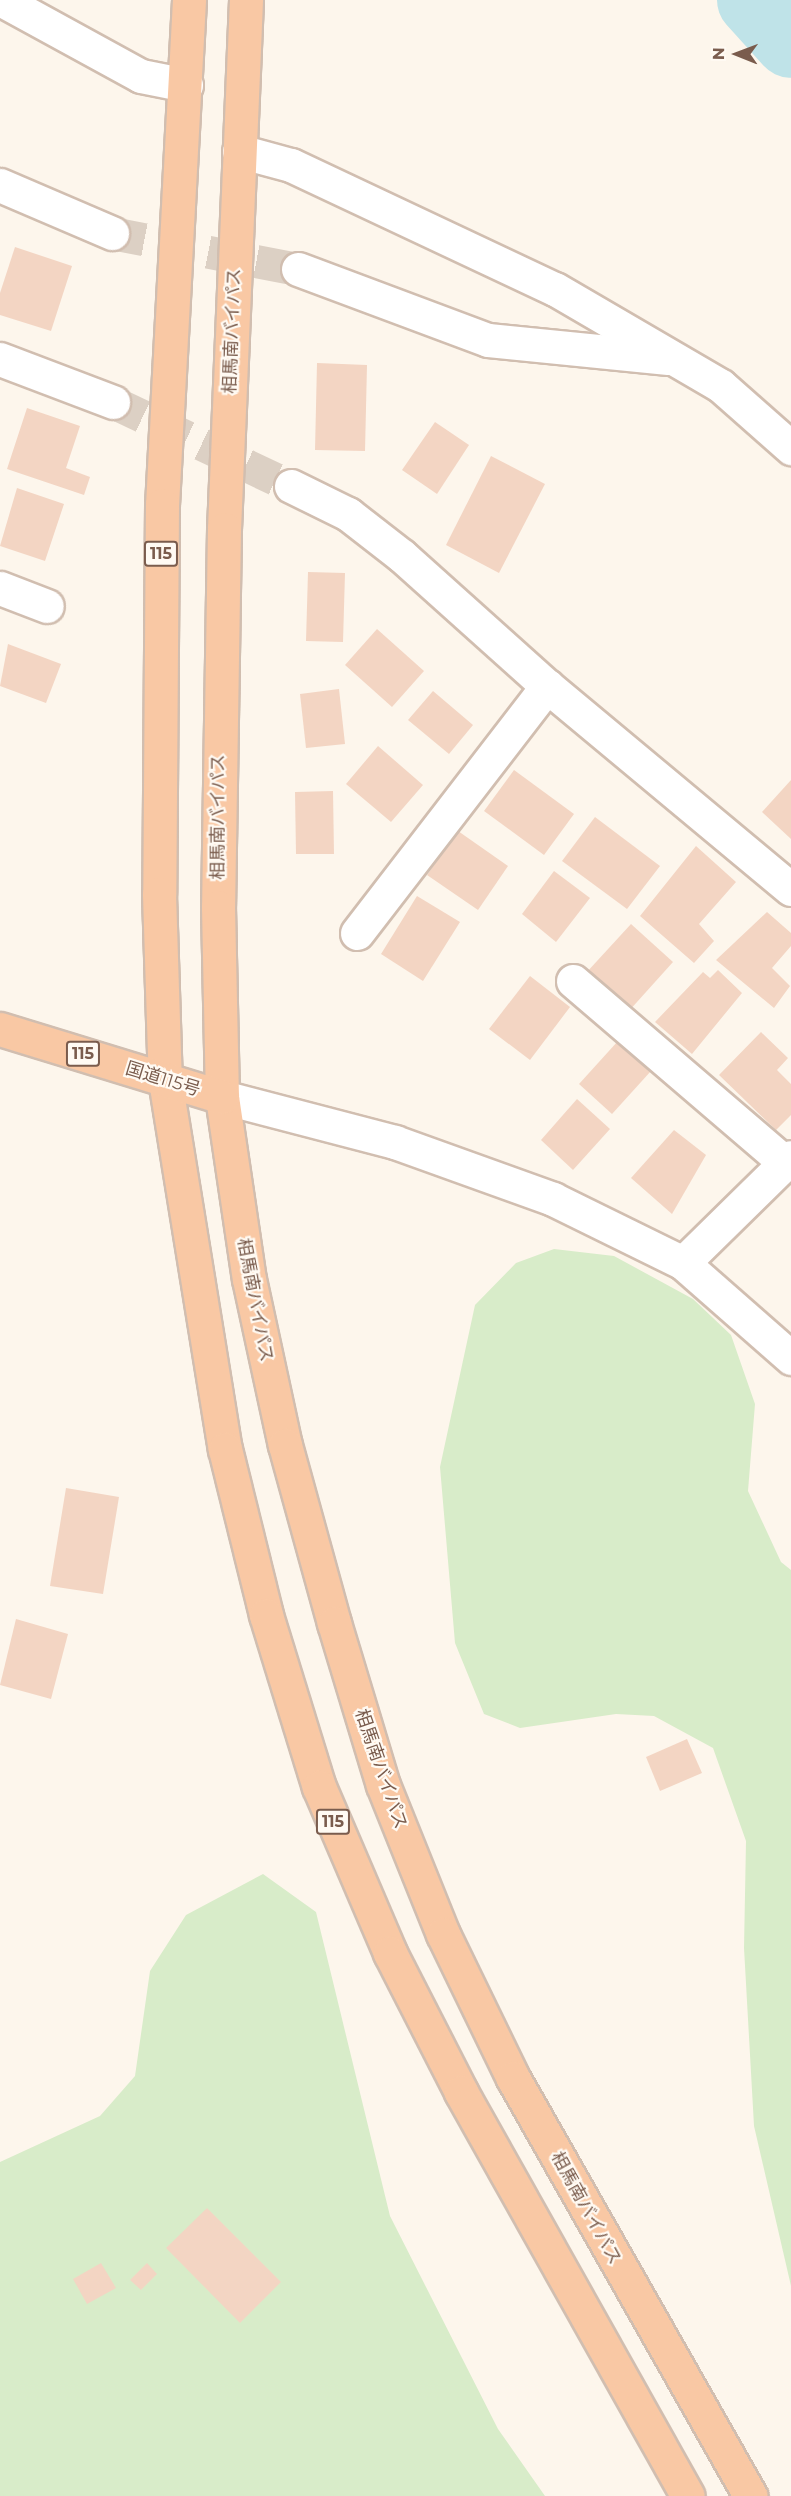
<!DOCTYPE html>
<html>
<head>
<meta charset="utf-8">
<style>
  body { margin:0 }
  #map { position:relative; width:791px; height:2496px; overflow:hidden; background:#fdf6ec; font-family:Montserrat,"Noto Sans JP",sans-serif }
  div>[style] { position:absolute }
  .green>* { inset:0; background:#d8ecc9 }
  .river>* { height:74px; margin:-37px; padding:0 37px; transform-origin:37px; border-radius:37px; background:#bfe3e8 }
  .building>* { inset:0; background:#f3d5c3 }
  .minor-tunnel>* { height:33px; margin-top:-16.5px; transform-origin:0; background:repeating-linear-gradient(90deg,#dcd0c4 0 33px,transparent 0 49px) }
  .roads { filter:drop-shadow(2px 0 #d1beb0) drop-shadow(-2px 0 #d1beb0) drop-shadow(0 2px #d1beb0) drop-shadow(0 -2px #d1beb0) }
  .minor>* { height:33px; margin:-16.5px; padding:0 16.5px; transform-origin:16.5px; border-radius:16.5px; background:#fff }
  .tertiary>* { height:33px; margin:-16.5px; padding:0 16.5px; transform-origin:16.5px; border-radius:16.5px; background:#fff }
  .trunk>* { height:33px; margin:-16.5px; padding:0 16.5px; transform-origin:16.5px; border-radius:16.5px; background:#f9c8a4 }
  span { translate:-50% -50%; white-space:nowrap; text-align:center; line-height:1.15; -webkit-text-stroke:4.5px #fffaf3; paint-order:stroke }
  .shield-label span { padding:2px 4px; background:#fffaf3; border:2px solid; border-radius:4px; -webkit-text-stroke-width:0 }
  .shield-label { font-size:16px; color:#7a5c4d; font-weight:700 }
  .street-label { font-size:18px; color:#7a5c4d }
  .north { position:absolute; left:707px; top:24px; width:60px; height:60px; -webkit-text-stroke:4px #fffaf3; paint-order:stroke; rotate:271deg; font-size:16px; font-weight:700; line-height:24px; text-align:center; color:#7a5c4d }
  .north::after { content:''; display:block; margin:auto; width:21px; height:27px; background:#7a5c4d; clip-path:polygon(50% 0,100% 100%,50% 72%,0 100%) }
</style>
</head>
<body>
<div id="map">
  <div class="green">
    <div style="clip-path:polygon(554px 1249px,614px 1256px,693px 1299px,731px 1335px,755px 1404px,748px 1491px,781px 1562px,791px 1570px,791px 2286px,754px 2126px,744px 1948px,746px 1841px,713px 1748px,654px 1716px,616px 1714px,520px 1728px,484px 1714px,455px 1643px,440px 1467px,475px 1305px,516px 1263px)"></div>
    <div style="clip-path:polygon(263px 1874px,316px 1912px,390px 2216px,498px 2429px,545px 2496px,0 2496px,0 2162px,100px 2116px,135px 2076px,150px 1971px,186px 1915px)"></div>
  </div>
  <div class="river">
    <div style="left:754px;top:0;width:55px;rotate:47.9deg"></div>
  </div>
  <div class="building">
    <div style="clip-path:polygon(15px 247px,72px 266px,51px 331px,0 315px,0 293px)"></div>
    <div style="clip-path:polygon(317px 363px,367px 365px,365px 451px,315px 450px)"></div>
    <div style="clip-path:polygon(27px 408px,80px 426px,66px 468px,90px 477px,84px 495px,7px 469px)"></div>
    <div style="clip-path:polygon(435px 422px,469px 445px,437px 494px,402px 470px)"></div>
    <div style="clip-path:polygon(491px 456px,545px 484px,499px 573px,446px 545px)"></div>
    <div style="clip-path:polygon(17px 488px,64px 504px,45px 561px,0 546px)"></div>
    <div style="clip-path:polygon(308px 572px,345px 573px,343px 642px,306px 641px)"></div>
    <div style="clip-path:polygon(377px 629px,424px 671px,392px 707px,345px 665px)"></div>
    <div style="clip-path:polygon(8px 644px,61px 664px,46px 703px,0 686px)"></div>
    <div style="clip-path:polygon(339px 689px,345px 744px,306px 748px,300px 694px)"></div>
    <div style="clip-path:polygon(433px 691px,473px 725px,449px 754px,408px 720px)"></div>
    <div style="clip-path:polygon(378px 746px,423px 785px,391px 822px,346px 784px)"></div>
    <div style="clip-path:polygon(514px 770px,574px 814px,544px 855px,484px 811px)"></div>
    <div style="clip-path:polygon(791px 780px,791px 839px,762px 812px)"></div>
    <div style="clip-path:polygon(333px 791px,334px 854px,296px 854px,295px 792px)"></div>
    <div style="clip-path:polygon(595px 817px,660px 866px,627px 909px,562px 861px)"></div>
    <div style="clip-path:polygon(458px 831px,508px 866px,478px 910px,427px 875px)"></div>
    <div style="clip-path:polygon(696px 846px,736px 882px,699px 924px,714px 941px,694px 963px,640px 916px)"></div>
    <div style="clip-path:polygon(554px 871px,590px 898px,556px 942px,522px 914px)"></div>
    <div style="clip-path:polygon(417px 896px,460px 922px,423px 981px,381px 954px)"></div>
    <div style="clip-path:polygon(767px 912px,791px 933px,791px 946px,772px 968px,790px 986px,774px 1008px,716px 960px)"></div>
    <div style="clip-path:polygon(631px 924px,673px 962px,628px 1012px,586px 973px)"></div>
    <div style="clip-path:polygon(718px 970px,742px 993px,692px 1054px,655px 1022px,703px 972px,710px 978px)"></div>
    <div style="clip-path:polygon(530px 976px,570px 1007px,530px 1060px,489px 1029px)"></div>
    <div style="clip-path:polygon(761px 1032px,788px 1058px,777px 1070px,791px 1084px,791px 1115px,776px 1130px,719px 1075px)"></div>
    <div style="clip-path:polygon(618px 1041px,651px 1071px,612px 1114px,579px 1084px)"></div>
    <div style="clip-path:polygon(577px 1099px,610px 1129px,573px 1170px,541px 1140px)"></div>
    <div style="clip-path:polygon(674px 1130px,706px 1155px,672px 1214px,631px 1178px)"></div>
    <div style="clip-path:polygon(66px 1488px,119px 1497px,103px 1594px,50px 1586px)"></div>
    <div style="clip-path:polygon(16px 1619px,68px 1634px,51px 1699px,0 1685px)"></div>
    <div style="clip-path:polygon(687px 1739px,702px 1773px,660px 1791px,646px 1757px)"></div>
    <div style="clip-path:polygon(207px 2208px,281px 2282px,240px 2323px,166px 2248px)"></div>
    <div style="clip-path:polygon(101px 2263px,116px 2288px,87px 2304px,73px 2279px)"></div>
    <div style="clip-path:polygon(147px 2263px,157px 2274px,141px 2290px,130px 2280px)"></div>
  </div>
  <div class="minor-tunnel">
    <div style="left:112px;top:233px;width:189px;rotate:11deg"></div>
    <div style="left:113px;top:402px;width:197px;rotate:25.3deg"></div>
  </div>
  <div class="roads">
    <div class="minor">
      <div style="left:2px;top:0;width:158px;rotate:28.7deg"></div>
      <div style="left:141px;top:76px;width:46px;rotate:11.3deg"></div>
      <div style="left:239px;top:151px;width:54px;rotate:15.1deg"></div>
      <div style="left:291px;top:165px;width:292px;rotate:25.2deg"></div>
      <div style="left:555px;top:289px;width:192px;rotate:30.3deg"></div>
      <div style="left:721px;top:386px;width:94px;rotate:41.5deg"></div>
      <div style="left:0;top:185px;width:122px;rotate:23.2deg"></div>
      <div style="left:298px;top:269px;width:203px;rotate:20.5deg"></div>
      <div style="left:488px;top:340px;width:181px;rotate:5.7deg"></div>
      <div style="left:0;top:359px;width:121px;rotate:20.8deg"></div>
      <div style="left:291px;top:486px;width:64px;rotate:26.2deg"></div>
      <div style="left:348px;top:514px;width:68px;rotate:37.9deg"></div>
      <div style="left:402px;top:556px;width:195px;rotate:41.9deg"></div>
      <div style="left:547px;top:686px;width:317px;rotate:39.8deg"></div>
      <div style="left:0;top:588px;width:50px;rotate:21deg"></div>
      <div style="left:357px;top:933px;width:312px;rotate:-52.4deg"></div>
      <div style="left:573px;top:981px;width:279px;rotate:40.6deg"></div>
      <div style="left:683px;top:1263px;width:151px;rotate:-44.5deg"></div>
    </div>
    <div class="tertiary">
      <div style="left:222px;top:1097px;width:179px;rotate:14.6deg"></div>
      <div style="left:395px;top:1142px;width:168px;rotate:19.8deg"></div>
      <div style="left:553px;top:1199px;width:145px;rotate:26.2deg"></div>
      <div style="left:683px;top:1263px;width:144px;rotate:41.3deg"></div>
    </div>
    <div class="trunk">
      <div style="left:189px;top:0;width:506px;rotate:93.06deg"></div>
      <div style="left:162px;top:505px;width:389px;rotate:90.4deg"></div>
      <div style="left:159px;top:894px;width:186px;rotate:88.2deg"></div>
      <div style="left:165px;top:1080px;width:374px;rotate:80.8deg"></div>
      <div style="left:225px;top:1449px;width:171px;rotate:76.1deg"></div>
      <div style="left:266px;top:1615px;width:180px;rotate:72.9deg"></div>
      <div style="left:319px;top:1787px;width:181px;rotate:66.8deg"></div>
      <div style="left:390px;top:1953px;width:156px;rotate:62.9deg"></div>
      <div style="left:461px;top:2092px;width:463px;rotate:60.7deg"></div>
      <div style="left:246px;top:0;width:529px;rotate:92.38deg"></div>
      <div style="left:224px;top:529px;width:378px;rotate:90.9deg"></div>
      <div style="left:218px;top:907px;width:190px;rotate:88.8deg"></div>
      <div style="left:222px;top:1097px;width:184px;rotate:81.6deg"></div>
      <div style="left:249px;top:1279px;width:170px;rotate:77.8deg"></div>
      <div style="left:285px;top:1445px;width:185px;rotate:74.6deg"></div>
      <div style="left:334px;top:1623px;width:169px;rotate:73.2deg"></div>
      <div style="left:383px;top:1785px;width:161px;rotate:68.1deg"></div>
      <div style="left:443px;top:1934px;width:160px;rotate:64.1deg"></div>
      <div style="left:513px;top:2078px;width:481px;rotate:60.4deg"></div>
      <div style="left:0;top:1029px;width:232px;rotate:17deg"></div>
    </div>
  </div>
  <div class="shield-label">
    <span style="left:161px;top:554px">115</span>
    <span style="left:83px;top:1054px">115</span>
    <span style="left:333px;top:1822px">115</span>
  </div>
  <div class="street-label">
    <span style="left:232px;top:331px;rotate:-88deg">相馬南バイパス</span>
    <span style="left:218px;top:817px;rotate:-90deg">相馬南バイパス</span>
    <span style="left:163px;top:1079px;rotate:17deg">国道115号</span>
    <span style="left:255px;top:1300px;rotate:79deg">相馬南バイパス</span>
    <span style="left:381px;top:1769px;rotate:71deg">相馬南バイパス</span>
    <span style="left:586px;top:2208px;rotate:61deg">相馬南バイパス</span>
  </div>
  <div class="north">N</div>
</div>
</body>
</html>
